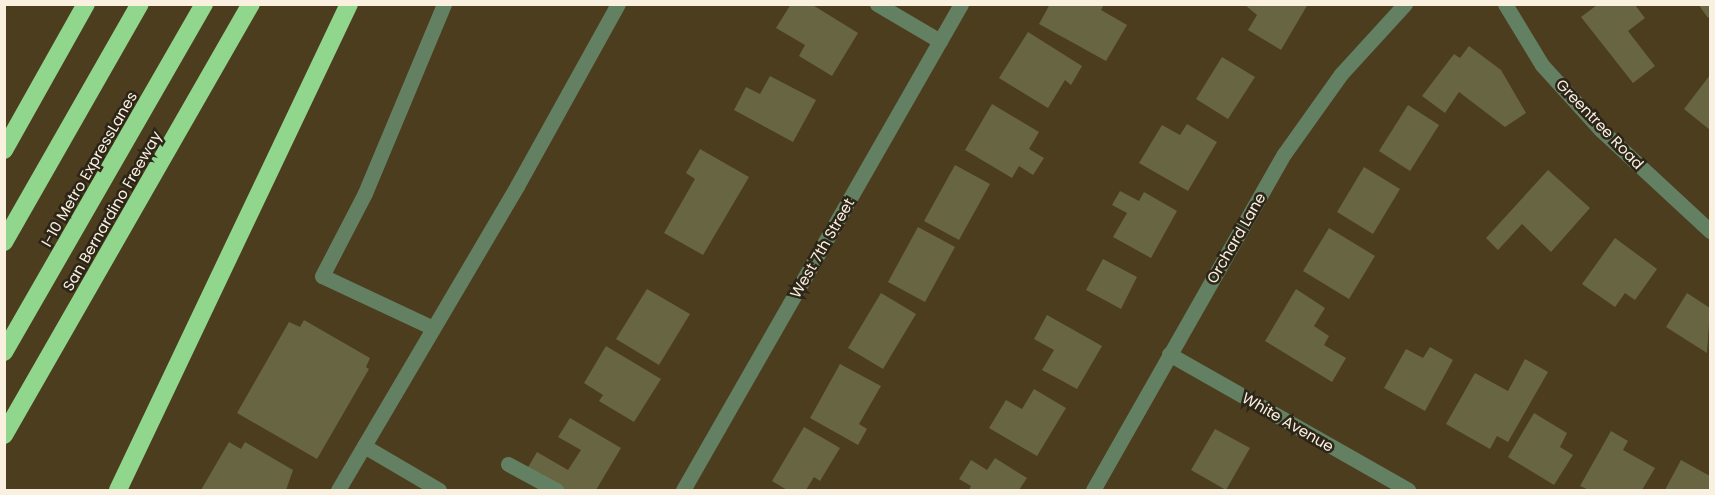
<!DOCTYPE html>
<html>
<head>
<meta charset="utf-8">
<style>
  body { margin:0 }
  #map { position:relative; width:1715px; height:495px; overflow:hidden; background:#4c3d1f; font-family:Poppins,sans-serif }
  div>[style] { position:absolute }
  .building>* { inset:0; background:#686543 }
  .minor>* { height:15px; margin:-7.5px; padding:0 7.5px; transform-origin:7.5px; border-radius:7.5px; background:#648062 }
  .highway>* { height:18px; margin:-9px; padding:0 9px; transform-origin:9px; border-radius:9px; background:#90d78d }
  span { translate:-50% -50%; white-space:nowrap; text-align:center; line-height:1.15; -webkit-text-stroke:5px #2c2518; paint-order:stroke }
  .street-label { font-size:15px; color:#f9f0df }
  .frame { position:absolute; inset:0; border:6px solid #f9f0df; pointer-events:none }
</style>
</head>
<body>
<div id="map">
  <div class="building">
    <div style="clip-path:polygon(791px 4px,811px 4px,858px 33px,832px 76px,799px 56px,805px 45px,776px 28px)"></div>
    <div style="clip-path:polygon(1050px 4px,1104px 4px,1101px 10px,1127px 25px,1106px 61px,1039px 24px)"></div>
    <div style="clip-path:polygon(1244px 4px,1308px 4px,1281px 50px,1248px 30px,1257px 15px)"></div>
    <div style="clip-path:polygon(1698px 4px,1710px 4px,1710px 16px,1708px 18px)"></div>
    <div style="clip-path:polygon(1597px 5px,1635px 5px,1645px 18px,1628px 31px,1655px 66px,1633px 83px,1581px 17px)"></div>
    <div style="clip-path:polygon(1028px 32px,1082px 66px,1071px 85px,1065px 80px,1048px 108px,999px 78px)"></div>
    <div style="clip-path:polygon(1469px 46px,1501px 70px,1526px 113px,1505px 127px,1459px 92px,1445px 113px,1422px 96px,1454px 54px,1460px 58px)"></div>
    <div style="clip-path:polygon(1222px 57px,1255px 77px,1228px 119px,1196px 99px)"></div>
    <div style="clip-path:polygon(1710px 75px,1710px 130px,1684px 109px)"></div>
    <div style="clip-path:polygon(770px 76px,816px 100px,793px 142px,734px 110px,746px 87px,760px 94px)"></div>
    <div style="clip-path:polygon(992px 104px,1039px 132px,1029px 149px,1044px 158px,1033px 175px,1019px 166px,1012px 178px,965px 150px)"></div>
    <div style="clip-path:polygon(1408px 105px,1439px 125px,1410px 171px,1379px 151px)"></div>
    <div style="clip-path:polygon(1187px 124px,1217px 142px,1188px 191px,1139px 163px,1162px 125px,1180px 135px)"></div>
    <div style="clip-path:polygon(700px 149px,749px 177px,703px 255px,664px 233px,695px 179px,686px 173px)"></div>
    <div style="clip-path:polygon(955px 165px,990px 184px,959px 240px,924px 221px)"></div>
    <div style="clip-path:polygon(1364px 167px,1400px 189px,1373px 234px,1337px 212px)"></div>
    <div style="clip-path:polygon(1548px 170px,1590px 208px,1551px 252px,1522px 224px,1498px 250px,1486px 238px)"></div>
    <div style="clip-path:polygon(1120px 191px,1139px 201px,1144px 192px,1177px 211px,1151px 258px,1113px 237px,1127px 213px,1112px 205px)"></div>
    <div style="clip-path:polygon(918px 227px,955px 247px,925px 302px,888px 282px)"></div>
    <div style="clip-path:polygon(1329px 228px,1375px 256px,1349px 299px,1303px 271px)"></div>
    <div style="clip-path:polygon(1615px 238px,1657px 269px,1635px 300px,1625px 293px,1615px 307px,1582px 284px)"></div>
    <div style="clip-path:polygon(1103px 259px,1137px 277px,1121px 309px,1086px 290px)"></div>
    <div style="clip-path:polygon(647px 289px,690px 314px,659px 365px,616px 339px)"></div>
    <div style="clip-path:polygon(1296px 289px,1325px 308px,1314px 326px,1329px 336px,1324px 345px,1346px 358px,1332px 382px,1265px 341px)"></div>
    <div style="clip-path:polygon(881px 293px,916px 314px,883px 369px,848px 348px)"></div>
    <div style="clip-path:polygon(1687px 293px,1710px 308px,1707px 353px,1666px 327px)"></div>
    <div style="clip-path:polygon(1047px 315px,1102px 346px,1077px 389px,1042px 370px,1054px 350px,1034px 339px)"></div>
    <div style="clip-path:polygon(304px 320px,370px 358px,366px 367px,369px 369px,317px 459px,237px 413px,289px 322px,300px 327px)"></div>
    <div style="clip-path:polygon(606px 346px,661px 379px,634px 422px,599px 401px,603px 395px,584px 383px)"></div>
    <div style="clip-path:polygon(1430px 347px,1453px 360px,1425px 411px,1384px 388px,1406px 349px,1423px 358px)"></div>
    <div style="clip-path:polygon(1525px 359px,1548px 372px,1508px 442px,1497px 436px,1490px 449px,1446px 424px,1475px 373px,1508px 391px)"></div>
    <div style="clip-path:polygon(840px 364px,881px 386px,859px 424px,867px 429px,858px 445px,810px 418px)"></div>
    <div style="clip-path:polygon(1034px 389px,1066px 408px,1037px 456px,989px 428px,1006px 400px,1022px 409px)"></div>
    <div style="clip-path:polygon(1534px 413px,1567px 433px,1560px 447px,1573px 455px,1554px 485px,1508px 457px)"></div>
    <div style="clip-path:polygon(570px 418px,621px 448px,596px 490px,564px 490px,527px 469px,537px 452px,568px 470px,581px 450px,558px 437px)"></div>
    <div style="clip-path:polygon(804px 427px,840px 448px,820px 481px,814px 477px,806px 490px,787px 490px,772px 481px)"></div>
    <div style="clip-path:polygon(1215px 429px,1250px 448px,1226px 490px,1191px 470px)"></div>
    <div style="clip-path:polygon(1611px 431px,1628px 441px,1623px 450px,1655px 468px,1642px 490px,1589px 490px,1580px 486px)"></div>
    <div style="clip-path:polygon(229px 442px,241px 449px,245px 442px,293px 470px,286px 490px,201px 490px)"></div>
    <div style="clip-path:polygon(995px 458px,1027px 478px,1019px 490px,969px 490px,971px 486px,959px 479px,971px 460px,987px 470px)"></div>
    <div style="clip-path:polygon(1681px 460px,1710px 476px,1710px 490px,1665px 490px)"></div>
  </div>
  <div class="minor">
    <div style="left:877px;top:4px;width:73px;rotate:30.4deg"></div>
    <div style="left:1505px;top:4px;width:71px;rotate:58.8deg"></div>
    <div style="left:1542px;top:65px;width:88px;rotate:47.8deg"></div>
    <div style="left:1601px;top:130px;width:149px;rotate:42.8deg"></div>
    <div style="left:431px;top:327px;width:120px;rotate:-154.9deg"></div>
    <div style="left:322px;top:276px;width:93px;rotate:-62.6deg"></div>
    <div style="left:365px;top:193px;width:205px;rotate:-67.3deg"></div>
    <div style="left:1169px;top:354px;width:275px;rotate:29.6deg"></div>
    <div style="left:364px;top:446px;width:87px;rotate:30.4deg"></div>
    <div style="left:508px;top:464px;width:55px;rotate:28.4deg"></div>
    <div style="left:338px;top:490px;width:353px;rotate:-59.5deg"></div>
    <div style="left:517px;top:186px;width:208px;rotate:-61deg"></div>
    <div style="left:683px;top:490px;width:560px;rotate:-60.23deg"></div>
    <div style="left:1093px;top:490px;width:386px;rotate:-60.4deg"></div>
    <div style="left:1284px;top:154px;width:98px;rotate:-54.5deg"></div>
    <div style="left:1341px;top:74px;width:95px;rotate:-47.6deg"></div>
  </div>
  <div class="highway">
    <div style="left:4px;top:150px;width:167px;rotate:-60.7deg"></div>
    <div style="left:4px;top:242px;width:274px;rotate:-60.3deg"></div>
    <div style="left:4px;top:352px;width:401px;rotate:-60.1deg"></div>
    <div style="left:4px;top:435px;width:497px;rotate:-60.2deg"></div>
    <div style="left:118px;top:490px;width:538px;rotate:-64.58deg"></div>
  </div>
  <div class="street-label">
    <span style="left:1600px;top:124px;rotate:46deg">Greentree Road</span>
    <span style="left:89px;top:169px;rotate:-60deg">I-10 Metro ExpressLanes</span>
    <span style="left:112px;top:211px;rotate:-60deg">San Bernardino Freeway</span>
    <span style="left:1236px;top:238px;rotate:-60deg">Orchard Lane</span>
    <span style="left:822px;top:248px;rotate:-60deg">West 7th Street</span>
    <span style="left:1288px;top:422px;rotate:30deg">White Avenue</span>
  </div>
  <div class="frame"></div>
</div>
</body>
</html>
